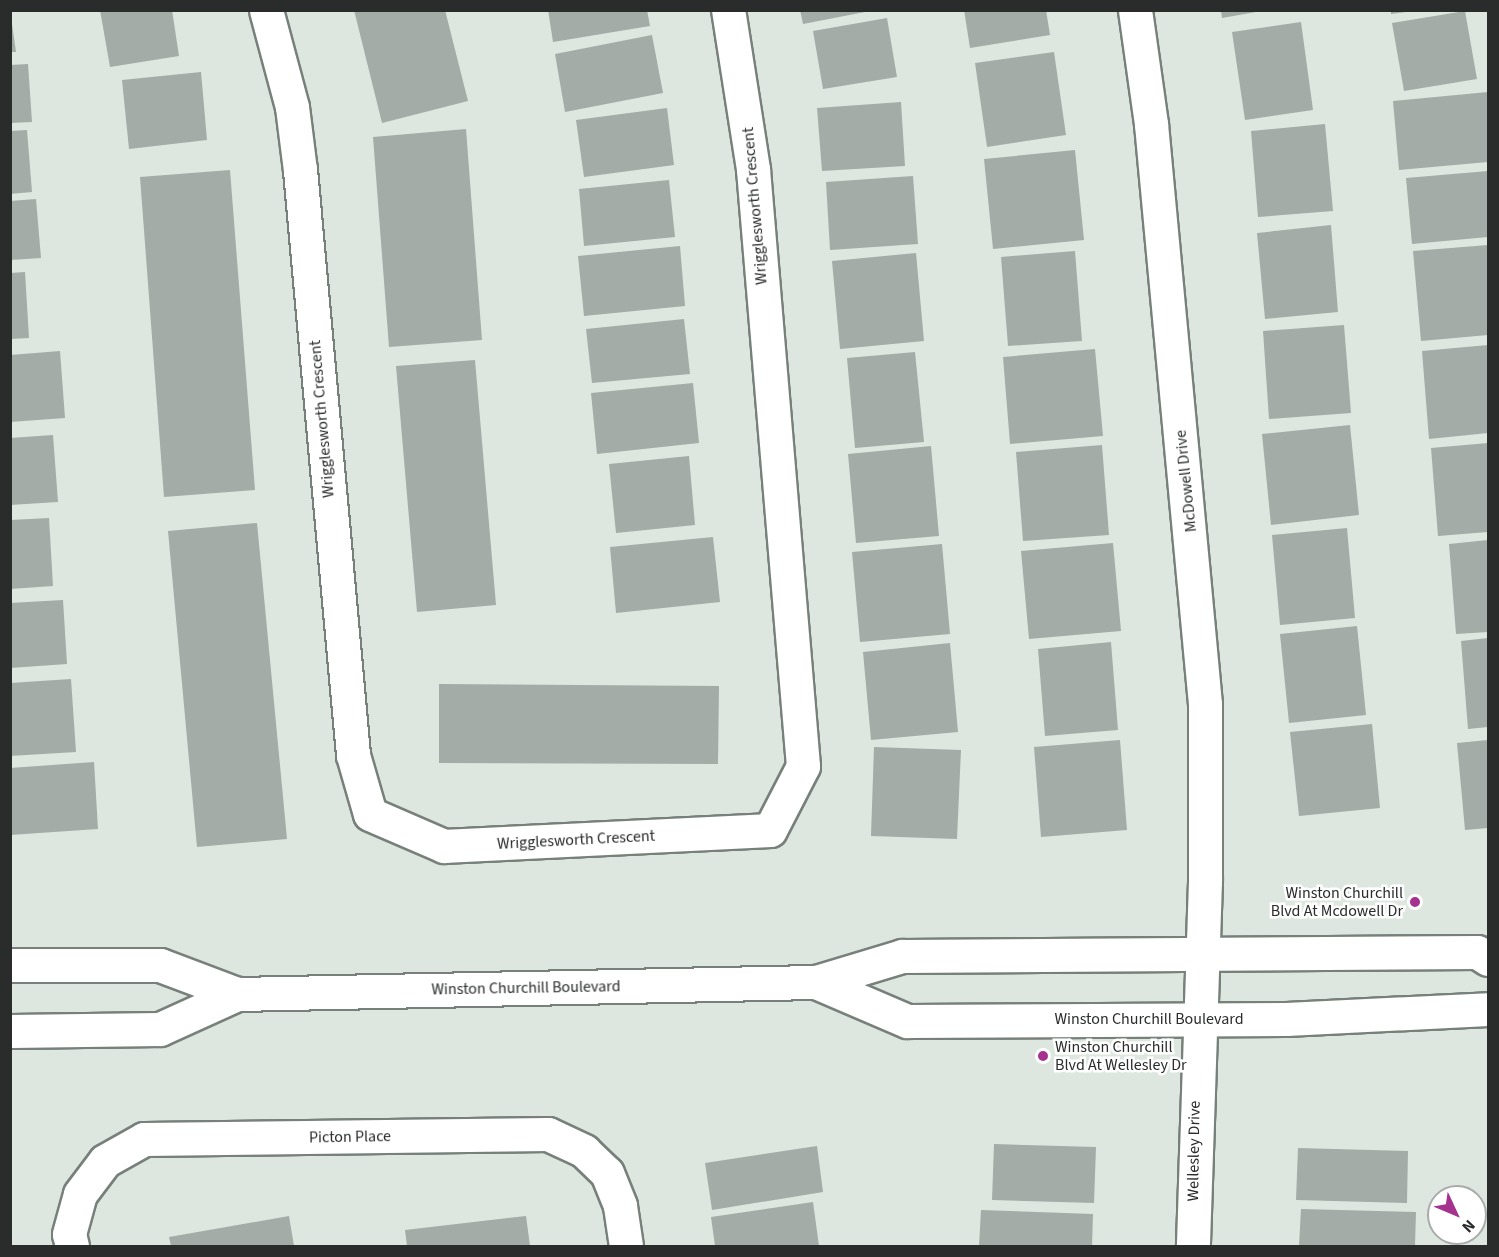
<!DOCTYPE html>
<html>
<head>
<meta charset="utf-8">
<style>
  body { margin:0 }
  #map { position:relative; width:1499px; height:1257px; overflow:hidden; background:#dde7e0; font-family:"Source Sans 3",sans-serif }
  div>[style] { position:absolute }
  .building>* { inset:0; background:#a3aca6 }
  .roads { filter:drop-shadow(2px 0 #77807a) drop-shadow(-2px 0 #77807a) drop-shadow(0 2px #77807a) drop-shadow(0 -2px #77807a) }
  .street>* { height:33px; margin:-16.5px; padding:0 16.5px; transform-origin:16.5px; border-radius:16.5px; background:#fff }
  .secondary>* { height:33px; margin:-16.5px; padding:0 16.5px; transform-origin:16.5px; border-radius:16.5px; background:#fff }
  .dots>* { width:16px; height:16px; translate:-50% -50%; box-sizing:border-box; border:3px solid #fff; border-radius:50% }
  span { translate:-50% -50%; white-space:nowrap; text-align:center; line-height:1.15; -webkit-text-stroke:5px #fff; paint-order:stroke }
  .street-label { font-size:16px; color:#292c2a }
  .poi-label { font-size:16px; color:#292c2a }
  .right { translate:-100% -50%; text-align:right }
  .left { translate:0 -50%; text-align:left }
  .frame { position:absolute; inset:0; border:12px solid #292c2a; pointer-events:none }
  .north { position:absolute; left:1427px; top:1185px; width:60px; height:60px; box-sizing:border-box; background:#fff; border:2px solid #a9abaa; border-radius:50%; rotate:134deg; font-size:16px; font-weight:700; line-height:24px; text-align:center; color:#292c2a }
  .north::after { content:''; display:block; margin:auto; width:21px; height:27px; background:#a4328e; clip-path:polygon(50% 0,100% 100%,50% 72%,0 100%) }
</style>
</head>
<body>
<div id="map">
  <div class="building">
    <div style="clip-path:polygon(10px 10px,16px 52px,10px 52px)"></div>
    <div style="clip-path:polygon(100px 10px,172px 10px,179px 56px,110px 67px)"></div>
    <div style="clip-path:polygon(354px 10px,445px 10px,468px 101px,382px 123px)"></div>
    <div style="clip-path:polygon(548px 10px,647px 10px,650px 26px,553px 42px)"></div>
    <div style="clip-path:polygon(800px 10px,865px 10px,865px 12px,803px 24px)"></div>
    <div style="clip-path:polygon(964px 10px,1046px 10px,1050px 35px,970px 48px)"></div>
    <div style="clip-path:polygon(1221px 10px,1256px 10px,1256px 12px,1222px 18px)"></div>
    <div style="clip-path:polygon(1391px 10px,1406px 10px,1406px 12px,1391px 14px)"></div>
    <div style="clip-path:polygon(1465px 11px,1477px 79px,1404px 91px,1392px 23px)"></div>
    <div style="clip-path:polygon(887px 18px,897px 77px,823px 89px,813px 31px)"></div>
    <div style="clip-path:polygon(1301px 22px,1313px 110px,1245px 120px,1232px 32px)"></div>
    <div style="clip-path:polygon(652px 35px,663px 93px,565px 112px,555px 54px)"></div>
    <div style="clip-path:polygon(1054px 52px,1066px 135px,987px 147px,975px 63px)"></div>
    <div style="clip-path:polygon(28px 64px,32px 122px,10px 123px,10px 65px)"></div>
    <div style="clip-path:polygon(201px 72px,207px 140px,129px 149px,122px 80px)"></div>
    <div style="clip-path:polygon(1488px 92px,1488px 162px,1399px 170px,1393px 101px)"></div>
    <div style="clip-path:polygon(901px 102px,905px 166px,822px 171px,817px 108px)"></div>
    <div style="clip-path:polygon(667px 108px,674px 165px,584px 177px,576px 120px)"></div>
    <div style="clip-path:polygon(1325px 124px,1333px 211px,1258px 217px,1251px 131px)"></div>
    <div style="clip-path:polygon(466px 129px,482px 340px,389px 347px,373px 137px)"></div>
    <div style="clip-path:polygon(27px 130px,32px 192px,10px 194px,10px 131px)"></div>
    <div style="clip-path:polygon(1075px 150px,1084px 240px,993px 249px,984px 159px)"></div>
    <div style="clip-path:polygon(230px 170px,255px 490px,164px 497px,140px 177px)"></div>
    <div style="clip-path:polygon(1488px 171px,1488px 237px,1412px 244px,1406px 178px)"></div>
    <div style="clip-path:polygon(913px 176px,918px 244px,830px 250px,826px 182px)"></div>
    <div style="clip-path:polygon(669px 180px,675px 237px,584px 246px,579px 189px)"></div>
    <div style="clip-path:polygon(36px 199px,41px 258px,10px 260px,10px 201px)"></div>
    <div style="clip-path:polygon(1331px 225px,1338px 312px,1265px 319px,1257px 233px)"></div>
    <div style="clip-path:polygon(1488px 245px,1488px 335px,1421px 341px,1413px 251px)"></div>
    <div style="clip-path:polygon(680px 246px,685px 306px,584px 316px,578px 256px)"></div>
    <div style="clip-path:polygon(1075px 251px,1082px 341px,1008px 346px,1001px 257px)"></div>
    <div style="clip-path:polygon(916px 253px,924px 341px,840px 349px,832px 261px)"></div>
    <div style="clip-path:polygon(25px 272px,29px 338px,10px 339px,10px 273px)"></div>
    <div style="clip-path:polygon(684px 319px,690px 374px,592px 383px,586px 329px)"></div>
    <div style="clip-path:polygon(1344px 325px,1351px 413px,1269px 419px,1263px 331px)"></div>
    <div style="clip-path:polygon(1488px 345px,1488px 433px,1429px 439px,1422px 351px)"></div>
    <div style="clip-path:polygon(1095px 349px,1103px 436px,1010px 444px,1003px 357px)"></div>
    <div style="clip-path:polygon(60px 351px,65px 418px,10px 422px,10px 355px)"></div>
    <div style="clip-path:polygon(915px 352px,924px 442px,855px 448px,847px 358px)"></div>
    <div style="clip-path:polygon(475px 360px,496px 605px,417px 612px,396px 366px)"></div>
    <div style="clip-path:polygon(693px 383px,699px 443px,597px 454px,591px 393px)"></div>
    <div style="clip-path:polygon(1350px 425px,1359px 515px,1271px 525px,1262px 434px)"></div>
    <div style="clip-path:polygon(53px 435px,58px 502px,10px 505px,10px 438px)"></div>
    <div style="clip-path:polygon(1488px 443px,1488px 532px,1438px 536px,1431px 448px)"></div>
    <div style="clip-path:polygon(1102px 445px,1109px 535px,1023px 541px,1016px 452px)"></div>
    <div style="clip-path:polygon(931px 446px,939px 536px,856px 543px,848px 454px)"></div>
    <div style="clip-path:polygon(689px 456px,695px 525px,616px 533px,609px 464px)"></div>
    <div style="clip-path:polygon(49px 518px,53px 586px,10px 589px,10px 520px)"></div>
    <div style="clip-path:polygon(257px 523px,287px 839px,197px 847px,168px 531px)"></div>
    <div style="clip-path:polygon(1347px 528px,1355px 618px,1280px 625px,1272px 535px)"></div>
    <div style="clip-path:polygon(713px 537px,720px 602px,616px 613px,610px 547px)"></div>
    <div style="clip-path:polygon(1488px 540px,1488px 632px,1456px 634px,1449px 544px)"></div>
    <div style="clip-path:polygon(1113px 543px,1121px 631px,1029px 639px,1021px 551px)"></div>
    <div style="clip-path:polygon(942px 544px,950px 634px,860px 642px,852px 552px)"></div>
    <div style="clip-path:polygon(63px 600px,67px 664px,10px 668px,10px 603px)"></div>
    <div style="clip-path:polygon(1357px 626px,1366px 715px,1289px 723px,1280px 634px)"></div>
    <div style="clip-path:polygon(1488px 638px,1488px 727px,1468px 729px,1461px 641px)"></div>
    <div style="clip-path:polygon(1111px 642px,1118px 730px,1045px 736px,1038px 649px)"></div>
    <div style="clip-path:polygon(950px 643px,958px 732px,871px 740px,863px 652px)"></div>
    <div style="clip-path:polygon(71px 679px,76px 752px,10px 756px,10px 683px)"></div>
    <div style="clip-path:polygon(439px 684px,719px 686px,718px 764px,439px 763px)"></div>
    <div style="clip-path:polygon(1372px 724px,1380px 808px,1299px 816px,1290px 732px)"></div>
    <div style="clip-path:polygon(1120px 740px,1127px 830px,1041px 837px,1034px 747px)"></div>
    <div style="clip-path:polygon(1488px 740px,1488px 828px,1465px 830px,1457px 743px)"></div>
    <div style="clip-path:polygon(874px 747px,961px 750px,957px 839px,871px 836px)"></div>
    <div style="clip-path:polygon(94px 762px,98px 829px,10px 835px,10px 768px)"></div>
    <div style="clip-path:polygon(994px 1144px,1096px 1147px,1094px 1203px,992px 1200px)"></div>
    <div style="clip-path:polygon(817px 1146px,823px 1192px,712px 1210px,705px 1163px)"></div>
    <div style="clip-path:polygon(1298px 1148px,1408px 1151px,1407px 1203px,1296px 1200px)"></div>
    <div style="clip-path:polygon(813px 1202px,819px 1246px,715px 1246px,711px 1217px)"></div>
    <div style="clip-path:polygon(1301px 1209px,1416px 1212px,1415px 1246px,1299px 1246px)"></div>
    <div style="clip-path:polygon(981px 1210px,1093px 1214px,1092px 1246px,979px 1246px)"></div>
    <div style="clip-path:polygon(289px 1216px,294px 1246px,171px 1246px,169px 1237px)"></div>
    <div style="clip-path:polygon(526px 1216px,530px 1246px,407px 1246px,405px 1230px)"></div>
  </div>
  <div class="roads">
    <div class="street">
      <div style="left:266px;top:10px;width:100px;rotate:75deg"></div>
      <div style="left:292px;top:107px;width:64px;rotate:82.8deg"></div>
      <div style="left:300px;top:170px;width:587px;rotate:84.82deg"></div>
      <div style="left:353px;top:755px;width:61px;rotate:73.9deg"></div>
      <div style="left:370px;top:814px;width:81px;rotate:23.4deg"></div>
      <div style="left:444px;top:846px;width:326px;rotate:-2.8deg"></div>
      <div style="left:770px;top:830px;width:72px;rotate:-62.7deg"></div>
      <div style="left:803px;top:766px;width:599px;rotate:-94.79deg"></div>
      <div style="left:753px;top:169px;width:161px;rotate:-98.9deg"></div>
      <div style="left:72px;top:1246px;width:12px;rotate:-104deg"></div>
      <div style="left:69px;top:1234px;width:41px;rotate:-74.6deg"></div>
      <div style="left:80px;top:1194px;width:41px;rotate:-52.9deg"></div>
      <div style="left:105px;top:1161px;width:45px;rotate:-29.4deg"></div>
      <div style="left:144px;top:1139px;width:404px;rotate:-0.7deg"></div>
      <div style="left:548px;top:1134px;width:40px;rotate:25deg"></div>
      <div style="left:584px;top:1151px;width:32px;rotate:44deg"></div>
      <div style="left:607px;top:1173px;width:35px;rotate:68deg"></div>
      <div style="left:620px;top:1206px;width:40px;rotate:81.5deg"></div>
    </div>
    <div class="secondary">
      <div style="left:1135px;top:10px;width:115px;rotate:82deg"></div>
      <div style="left:1151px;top:124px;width:583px;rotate:84.68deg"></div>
      <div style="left:1205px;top:704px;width:177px;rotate:90deg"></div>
      <div style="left:1205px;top:881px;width:365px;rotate:91.9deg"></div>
      <div style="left:10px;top:965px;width:150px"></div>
      <div style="left:160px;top:965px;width:82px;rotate:20.6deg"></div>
      <div style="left:237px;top:994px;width:579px;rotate:-1.19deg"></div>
      <div style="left:816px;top:982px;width:90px;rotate:-16.8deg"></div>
      <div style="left:902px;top:956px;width:575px;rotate:-0.4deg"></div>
      <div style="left:1477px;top:952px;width:13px;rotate:32deg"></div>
      <div style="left:816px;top:982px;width:99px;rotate:23.2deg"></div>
      <div style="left:907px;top:1021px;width:379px;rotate:-0.3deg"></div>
      <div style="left:1286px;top:1019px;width:202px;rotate:-2.8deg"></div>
      <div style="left:10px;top:1031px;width:150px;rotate:-0.8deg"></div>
      <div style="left:160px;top:1029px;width:85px;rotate:-24.4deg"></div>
    </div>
  </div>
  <div class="dots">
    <div style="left:1415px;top:902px;background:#a4328e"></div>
    <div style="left:1043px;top:1056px;background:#a4328e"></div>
  </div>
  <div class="street-label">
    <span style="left:755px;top:206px;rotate:-95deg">Wrigglesworth Crescent</span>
    <span style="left:322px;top:419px;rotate:-95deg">Wrigglesworth Crescent</span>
    <span style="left:1186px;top:481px;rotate:-96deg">McDowell Drive</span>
    <span style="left:576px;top:840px;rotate:-3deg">Wrigglesworth Crescent</span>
    <span style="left:526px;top:988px;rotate:-1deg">Winston Churchill Boulevard</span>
    <span style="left:1149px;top:1019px">Winston Churchill Boulevard</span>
    <span style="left:350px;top:1137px;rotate:-1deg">Picton Place</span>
    <span style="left:1194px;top:1151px;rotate:-89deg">Wellesley Drive</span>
  </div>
  <div class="poi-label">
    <span class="right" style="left:1403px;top:902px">Winston Churchill<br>Blvd At Mcdowell Dr</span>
    <span class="left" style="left:1055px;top:1056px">Winston Churchill<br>Blvd At Wellesley Dr</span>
  </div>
  <div class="frame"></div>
  <div class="north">N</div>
</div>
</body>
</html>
